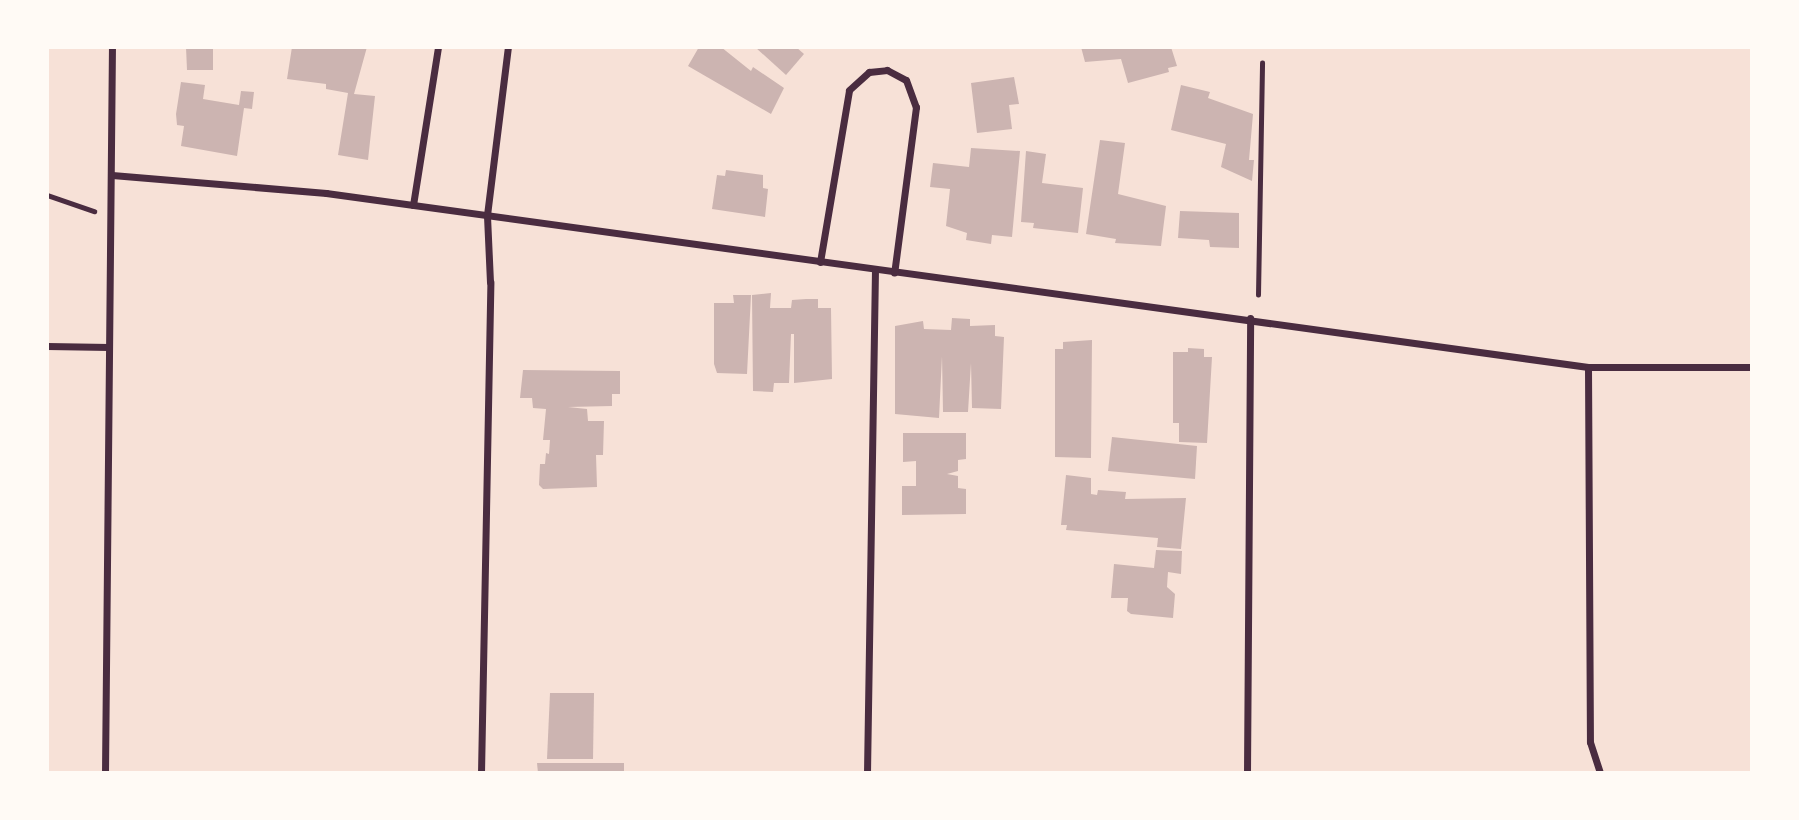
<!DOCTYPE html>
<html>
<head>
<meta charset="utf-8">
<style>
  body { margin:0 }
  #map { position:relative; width:1799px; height:820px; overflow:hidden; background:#f7e1d7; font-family:Signika,sans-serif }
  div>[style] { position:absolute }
  .building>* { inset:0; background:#ccb4b1 }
  .path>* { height:4.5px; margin:-2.25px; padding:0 2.25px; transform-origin:2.25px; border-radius:2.25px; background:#4a2c40 }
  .minor>* { height:7px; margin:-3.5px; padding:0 3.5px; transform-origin:3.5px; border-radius:3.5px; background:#4a2c40 }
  span { translate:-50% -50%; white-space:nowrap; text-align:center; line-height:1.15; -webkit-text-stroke:5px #fffaf5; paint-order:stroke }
  .frame { position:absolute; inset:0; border:49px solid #fffaf5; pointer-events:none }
</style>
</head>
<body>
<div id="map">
  <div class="building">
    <div style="clip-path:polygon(186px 47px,213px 47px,213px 70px,187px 70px)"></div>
    <div style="clip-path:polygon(292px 47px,367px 47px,354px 94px,375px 96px,368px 160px,338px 155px,348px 93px,326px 89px,326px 84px,287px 79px)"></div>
    <div style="clip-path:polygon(699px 47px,721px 47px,751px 71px,753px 67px,784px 88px,771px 114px,688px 66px)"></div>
    <div style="clip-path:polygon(755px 47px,796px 47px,804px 54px,786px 75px)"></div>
    <div style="clip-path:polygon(1081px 47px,1171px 47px,1177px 66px,1168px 68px,1169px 72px,1128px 83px,1121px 59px,1085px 62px)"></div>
    <div style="clip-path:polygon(1014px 77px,1019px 104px,1009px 105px,1012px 129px,977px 133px,971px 83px)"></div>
    <div style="clip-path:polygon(181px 82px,205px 85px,203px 99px,239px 105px,241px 91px,254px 92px,252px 109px,244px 108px,237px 156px,181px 146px,184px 126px,177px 125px,176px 114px)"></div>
    <div style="clip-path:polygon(1181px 85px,1210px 92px,1208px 98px,1253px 114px,1249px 160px,1254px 160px,1252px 181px,1221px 167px,1226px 144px,1171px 130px)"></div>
    <div style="clip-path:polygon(1100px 140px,1125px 143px,1118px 194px,1166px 206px,1161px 246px,1115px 243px,1116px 239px,1086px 234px)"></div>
    <div style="clip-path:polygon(971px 148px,1020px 151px,1012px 237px,992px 235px,991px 244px,966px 240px,967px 233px,946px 226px,950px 189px,930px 187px,933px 163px,969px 167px)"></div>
    <div style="clip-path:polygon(1026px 151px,1046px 154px,1042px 183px,1083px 188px,1078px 233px,1033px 228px,1034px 223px,1021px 222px)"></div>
    <div style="clip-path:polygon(726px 170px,763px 175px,763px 188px,768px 189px,765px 217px,712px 209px,717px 175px,725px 176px)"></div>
    <div style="clip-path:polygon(1180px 211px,1239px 213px,1239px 248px,1210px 247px,1209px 240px,1178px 238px)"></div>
    <div style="clip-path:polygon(771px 293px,770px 308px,791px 308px,792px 300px,806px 299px,818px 299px,818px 308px,831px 308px,832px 379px,794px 383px,794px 334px,791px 334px,789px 383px,774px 383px,773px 392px,753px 391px,752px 295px)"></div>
    <div style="clip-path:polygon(733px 295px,751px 295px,747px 374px,717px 373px,714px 364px,714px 303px,734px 303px)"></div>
    <div style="clip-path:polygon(952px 318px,970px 319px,970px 326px,995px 325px,995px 336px,1004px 337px,1001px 409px,972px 408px,971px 363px,968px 412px,943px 412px,942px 356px,939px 418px,895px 414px,895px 326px,923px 321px,924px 329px,951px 330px)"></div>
    <div style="clip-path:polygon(1092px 340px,1091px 458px,1055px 457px,1055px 349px,1063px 349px,1063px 342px)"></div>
    <div style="clip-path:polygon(1188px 348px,1204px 349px,1204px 357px,1212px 357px,1207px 443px,1179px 442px,1179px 423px,1173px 423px,1173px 352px,1188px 352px)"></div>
    <div style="clip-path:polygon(523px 370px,620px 371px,620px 394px,612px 394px,612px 406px,568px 407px,587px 409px,588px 421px,604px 421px,603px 455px,596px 455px,597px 487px,543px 489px,539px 485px,540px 464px,545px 464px,546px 453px,549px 454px,550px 440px,543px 440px,546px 409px,533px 408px,532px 398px,520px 398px)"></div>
    <div style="clip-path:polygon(903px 433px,966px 433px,966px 459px,958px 460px,958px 471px,947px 474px,958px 476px,958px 488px,966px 489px,966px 514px,902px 515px,902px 486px,916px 486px,916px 461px,903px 462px)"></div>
    <div style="clip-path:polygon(1112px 437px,1197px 446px,1195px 479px,1108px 471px)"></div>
    <div style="clip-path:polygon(1066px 475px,1091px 478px,1091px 494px,1097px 495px,1098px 490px,1126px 492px,1125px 499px,1186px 498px,1181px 549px,1157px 547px,1158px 538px,1066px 530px,1067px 525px,1061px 525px)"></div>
    <div style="clip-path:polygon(1156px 550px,1182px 551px,1181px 574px,1168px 572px,1167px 587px,1175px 594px,1173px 618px,1131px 614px,1127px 611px,1128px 598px,1111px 598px,1114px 564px,1154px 568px)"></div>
    <div style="clip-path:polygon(550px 693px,594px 693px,593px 759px,547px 759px)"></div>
    <div style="clip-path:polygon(537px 763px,624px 763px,624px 773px,538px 773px)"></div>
  </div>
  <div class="path">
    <div style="left:47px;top:195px;width:50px;rotate:18.8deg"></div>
    <div style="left:1258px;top:295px;width:232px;rotate:-89deg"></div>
  </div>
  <div class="minor">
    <div style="left:112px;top:175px;width:215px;rotate:4.8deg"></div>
    <div style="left:326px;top:193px;width:1274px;rotate:7.85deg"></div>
    <div style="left:1588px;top:367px;width:164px"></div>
    <div style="left:413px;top:205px;width:160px;rotate:-81deg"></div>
    <div style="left:820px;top:262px;width:174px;rotate:-80.4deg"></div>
    <div style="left:849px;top:90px;width:27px;rotate:-42deg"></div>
    <div style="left:869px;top:72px;width:18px;rotate:-6deg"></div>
    <div style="left:887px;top:70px;width:21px;rotate:28deg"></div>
    <div style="left:906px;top:80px;width:29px;rotate:70deg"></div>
    <div style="left:916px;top:107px;width:167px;rotate:97.5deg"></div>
    <div style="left:47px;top:346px;width:62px;rotate:0.9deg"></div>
    <div style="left:1588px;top:367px;width:375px;rotate:89.7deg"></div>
    <div style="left:1590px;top:742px;width:33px;rotate:72deg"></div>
    <div style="left:105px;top:773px;width:726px;rotate:-89.45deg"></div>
    <div style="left:481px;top:773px;width:491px;rotate:-88.9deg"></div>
    <div style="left:490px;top:282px;width:67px;rotate:-92.6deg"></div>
    <div style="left:487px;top:215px;width:169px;rotate:-82.9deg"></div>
    <div style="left:867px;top:773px;width:503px;rotate:-89.09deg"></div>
    <div style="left:1247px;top:773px;width:455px;rotate:-89.6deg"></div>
  </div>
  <div class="frame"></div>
</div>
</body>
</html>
